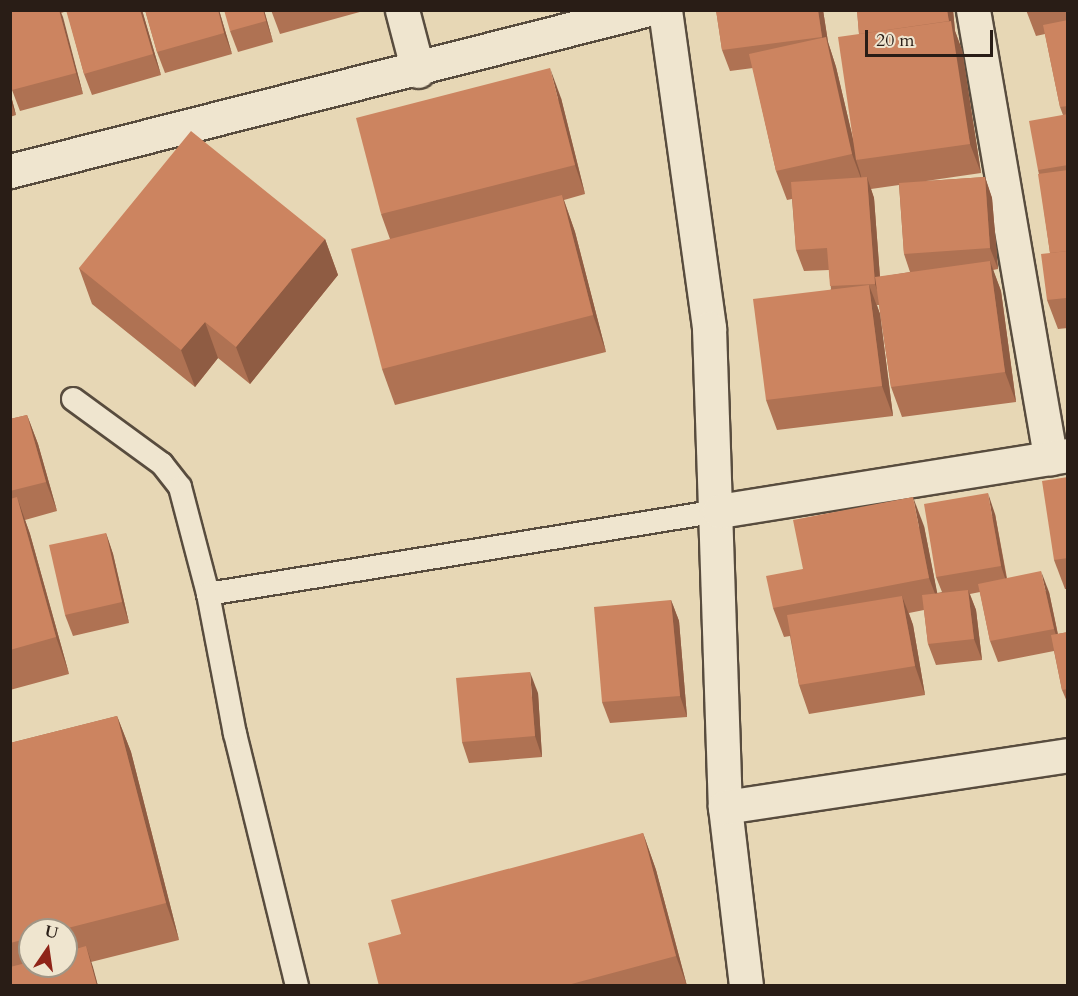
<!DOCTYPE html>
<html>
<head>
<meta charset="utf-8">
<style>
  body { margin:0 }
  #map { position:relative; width:1078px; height:996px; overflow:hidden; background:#e7d7b5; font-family:Cardo,serif }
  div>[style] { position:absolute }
  .roads { filter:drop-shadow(2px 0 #584c3e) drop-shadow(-2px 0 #584c3e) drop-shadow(0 2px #584c3e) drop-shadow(0 -2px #584c3e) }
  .service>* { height:22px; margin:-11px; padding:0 11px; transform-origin:11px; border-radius:11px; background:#efe5cf }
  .minor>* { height:33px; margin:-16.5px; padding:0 16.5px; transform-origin:16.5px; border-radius:16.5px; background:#efe5cf }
  .wall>* { inset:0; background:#af7253 }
  .shaded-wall>* { inset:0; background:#8f5c43 }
  .building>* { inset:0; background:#cc8460 }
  span { translate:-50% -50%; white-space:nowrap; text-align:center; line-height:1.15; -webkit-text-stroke:4.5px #efe5cf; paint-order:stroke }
  .frame { position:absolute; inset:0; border:12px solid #291d16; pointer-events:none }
  .north { position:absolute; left:18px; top:918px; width:60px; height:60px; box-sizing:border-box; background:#efe5cf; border:2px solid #a09585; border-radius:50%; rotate:13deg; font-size:16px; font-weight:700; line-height:24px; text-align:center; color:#291d16 }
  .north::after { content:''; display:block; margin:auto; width:21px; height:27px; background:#8f2418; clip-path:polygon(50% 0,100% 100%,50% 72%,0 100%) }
  .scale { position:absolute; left:865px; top:30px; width:128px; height:27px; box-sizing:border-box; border:3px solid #291d16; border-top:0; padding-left:8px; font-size:18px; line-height:21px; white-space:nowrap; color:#291d16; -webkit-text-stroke:4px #efe5cf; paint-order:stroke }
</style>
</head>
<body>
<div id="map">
  <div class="roads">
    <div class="service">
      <div style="left:73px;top:399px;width:110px;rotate:36.1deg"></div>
      <div style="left:162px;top:464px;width:29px;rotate:52deg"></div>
      <div style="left:180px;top:487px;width:111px;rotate:75.3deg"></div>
      <div style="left:297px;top:986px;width:260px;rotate:-103.8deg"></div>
      <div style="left:235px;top:734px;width:143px;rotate:-100.9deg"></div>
      <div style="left:208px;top:594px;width:518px;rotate:-9.23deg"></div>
    </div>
    <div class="minor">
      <div style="left:402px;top:10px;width:63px;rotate:75.3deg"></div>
      <div style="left:665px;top:10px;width:321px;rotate:82.1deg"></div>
      <div style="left:709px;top:328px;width:479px;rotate:88.1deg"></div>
      <div style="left:725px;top:807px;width:180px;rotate:83.3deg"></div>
      <div style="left:973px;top:10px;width:455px;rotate:80.2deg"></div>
      <div style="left:10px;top:171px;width:655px;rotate:-14.23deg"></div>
      <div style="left:719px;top:511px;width:353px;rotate:-9.1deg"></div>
      <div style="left:725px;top:807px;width:347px;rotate:-8.6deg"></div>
    </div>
  </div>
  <div class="wall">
    <div style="clip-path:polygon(10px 10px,142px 10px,161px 75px,92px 95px,84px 74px,67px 11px,61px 13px,83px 94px,20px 111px,12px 90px)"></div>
    <div style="clip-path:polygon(145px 10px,219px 10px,232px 54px,165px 73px,157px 52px)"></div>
    <div style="clip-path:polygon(264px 10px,273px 42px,238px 52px,230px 31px)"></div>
    <div style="clip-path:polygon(271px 10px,367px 10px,280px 34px)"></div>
    <div style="clip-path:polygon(evenodd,716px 10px,823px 10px,828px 42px,836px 67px,853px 139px,859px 34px,857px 10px,953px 10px,955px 31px,962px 50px,981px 173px,926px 181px,985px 177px,992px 198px,998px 269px,993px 270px,1001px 291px,1016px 402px,902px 417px,891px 387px,879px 305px,877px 305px,880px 314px,893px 416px,777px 430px,766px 400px,831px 289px,829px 270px,804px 271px,796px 250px,792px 199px,787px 200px,776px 171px,753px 68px,730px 71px,722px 50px,716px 10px,899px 185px,904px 254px,910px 272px,880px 277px,874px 198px,871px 189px,899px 185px)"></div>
    <div style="clip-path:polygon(1026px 10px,1068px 10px,1068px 328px,1058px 329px,1047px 300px,1050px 253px,1039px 174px,1038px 170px,1063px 115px,1060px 107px,1045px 34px,1036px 36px)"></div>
    <div style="clip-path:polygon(10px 92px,16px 115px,10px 117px)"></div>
    <div style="clip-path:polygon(561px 98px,585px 194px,564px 200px,575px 232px,606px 352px,395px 405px,382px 369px,390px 239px,381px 214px)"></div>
    <div style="clip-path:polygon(325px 239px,338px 275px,250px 384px,218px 358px,195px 387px,92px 304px,79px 268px)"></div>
    <div style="clip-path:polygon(27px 415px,38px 444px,57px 511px,25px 520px,30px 534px,69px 674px,10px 690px,10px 419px)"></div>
    <div style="clip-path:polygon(1068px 477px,1068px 589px,1065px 589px,1054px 560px)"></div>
    <div style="clip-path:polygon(995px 514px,1007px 578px,1049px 592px,1058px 634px,1068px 632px,1068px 704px,1062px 690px,1054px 651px,998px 662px,990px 641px,980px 592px,970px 594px,976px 610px,982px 660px,936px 665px,928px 644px,924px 610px,909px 613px,913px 625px,925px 695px,809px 714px,799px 685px,790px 636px,784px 637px,773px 608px,803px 569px,924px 526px,937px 593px,942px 592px,936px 577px)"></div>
    <div style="clip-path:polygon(106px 533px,113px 554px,129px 623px,73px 636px,65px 615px)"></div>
    <div style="clip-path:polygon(671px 600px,679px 621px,687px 717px,610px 723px,602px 702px)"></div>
    <div style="clip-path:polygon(538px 693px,542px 757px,469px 763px,462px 742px)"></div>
    <div style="clip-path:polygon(evenodd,117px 716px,131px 752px,179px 940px,91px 962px,98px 986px,10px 986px,10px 743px,117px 716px,30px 930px,66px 930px,66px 966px,30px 966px,30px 930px)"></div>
    <div style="clip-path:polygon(643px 833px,656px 870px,687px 986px,379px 986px,401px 934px)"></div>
  </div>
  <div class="shaded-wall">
    <div style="clip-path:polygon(59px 10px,60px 10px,63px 17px,83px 94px,76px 73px)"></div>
    <div style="clip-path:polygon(140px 10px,142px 10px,161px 75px,153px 54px)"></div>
    <div style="clip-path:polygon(218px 10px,219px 10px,232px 54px,224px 33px)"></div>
    <div style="clip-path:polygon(263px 10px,264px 10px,273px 42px,266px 21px)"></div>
    <div style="clip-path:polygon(818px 10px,823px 10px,828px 42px,836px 67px,858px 160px,856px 160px,860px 172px,863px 184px,852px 154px,822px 37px)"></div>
    <div style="clip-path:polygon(947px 10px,953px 10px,955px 31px,962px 50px,981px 173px,970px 144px,949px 24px)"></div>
    <div style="clip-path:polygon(550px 68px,561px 98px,585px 194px,575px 165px)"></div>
    <div style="clip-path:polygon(10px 92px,16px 115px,10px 100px)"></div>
    <div style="clip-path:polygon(867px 177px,874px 198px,882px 305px,875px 284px)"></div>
    <div style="clip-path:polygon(985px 177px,992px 198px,998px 269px,990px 248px)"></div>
    <div style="clip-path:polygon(562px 195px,575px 232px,606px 352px,593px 315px)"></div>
    <div style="clip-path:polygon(325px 239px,338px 275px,250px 384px,236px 347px)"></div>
    <div style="clip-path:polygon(990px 261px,1001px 291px,1016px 402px,1005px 372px)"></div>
    <div style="clip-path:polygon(869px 285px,880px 314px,893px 416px,882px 386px)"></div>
    <div style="clip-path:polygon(205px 322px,218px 358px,195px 387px,181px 350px)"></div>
    <div style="clip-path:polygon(27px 415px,38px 444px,57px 511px,46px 482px)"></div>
    <div style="clip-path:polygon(988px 493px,995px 514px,1008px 587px,1001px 566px)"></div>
    <div style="clip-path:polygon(17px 497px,30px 534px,69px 674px,56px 637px)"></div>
    <div style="clip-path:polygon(913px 497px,924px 526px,940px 607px,929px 578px)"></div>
    <div style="clip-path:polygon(106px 533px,113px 554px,129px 623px,122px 602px)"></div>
    <div style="clip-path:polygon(1041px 571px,1049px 592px,1061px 650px,1054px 629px)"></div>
    <div style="clip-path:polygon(968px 590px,976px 610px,982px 660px,974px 639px)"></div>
    <div style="clip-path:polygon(902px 596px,913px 625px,925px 695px,915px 666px)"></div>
    <div style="clip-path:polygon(671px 600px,679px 621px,687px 717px,680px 696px)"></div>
    <div style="clip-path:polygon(530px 672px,538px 693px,542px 757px,535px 736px)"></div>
    <div style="clip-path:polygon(117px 716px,131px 752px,179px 940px,166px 903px)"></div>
    <div style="clip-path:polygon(643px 833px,656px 870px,687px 986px,676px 956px)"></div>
    <div style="clip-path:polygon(86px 946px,93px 967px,98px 986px,97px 986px)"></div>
  </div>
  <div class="building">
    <div style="clip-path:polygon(10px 10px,59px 10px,76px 73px,12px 90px,10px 82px)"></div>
    <div style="clip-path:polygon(66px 10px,140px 10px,153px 54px,84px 74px)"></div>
    <div style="clip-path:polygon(145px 10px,218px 10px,224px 33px,157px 52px)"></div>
    <div style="clip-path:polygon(224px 10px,263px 10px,266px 21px,230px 31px)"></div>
    <div style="clip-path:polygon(716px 10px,818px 10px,822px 37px,722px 50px)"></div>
    <div style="clip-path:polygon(857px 10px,947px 10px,949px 21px,859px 34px)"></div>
    <div style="clip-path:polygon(1068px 20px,1068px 106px,1060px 107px,1043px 25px)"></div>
    <div style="clip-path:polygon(951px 21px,970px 144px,856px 160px,838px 37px)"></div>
    <div style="clip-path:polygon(826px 37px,852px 154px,776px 171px,749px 54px)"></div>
    <div style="clip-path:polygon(550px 68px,575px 165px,381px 214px,356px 118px)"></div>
    <div style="clip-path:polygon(1068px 114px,1068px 165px,1038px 170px,1029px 121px)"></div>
    <div style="clip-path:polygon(191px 131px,325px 239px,236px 347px,205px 322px,181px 350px,79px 268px)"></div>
    <div style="clip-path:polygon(1068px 170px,1068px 251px,1050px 253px,1038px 174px)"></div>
    <div style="clip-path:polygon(867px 177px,875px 284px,830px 286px,827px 248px,796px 250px,791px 182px)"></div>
    <div style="clip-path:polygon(985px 177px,990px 248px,904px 254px,899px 183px)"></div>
    <div style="clip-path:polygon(562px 195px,593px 315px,382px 369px,351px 249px)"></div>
    <div style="clip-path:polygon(1068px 251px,1068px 309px,1066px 298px,1047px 300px,1041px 254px)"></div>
    <div style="clip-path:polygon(990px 261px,1005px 372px,891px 387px,875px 277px)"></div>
    <div style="clip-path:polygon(869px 285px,882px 386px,766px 400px,753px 299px)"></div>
    <div style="clip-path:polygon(27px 415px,46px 482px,10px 491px,10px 419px)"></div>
    <div style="clip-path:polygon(1068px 477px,1068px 558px,1054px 560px,1042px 481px)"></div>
    <div style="clip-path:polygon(988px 493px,1001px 566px,936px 577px,924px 504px)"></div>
    <div style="clip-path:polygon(17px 497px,56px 637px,10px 650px,10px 499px)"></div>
    <div style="clip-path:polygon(913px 497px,929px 578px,773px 608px,766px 576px,803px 569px,793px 520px)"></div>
    <div style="clip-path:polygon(106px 533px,122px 602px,65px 615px,49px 545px)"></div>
    <div style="clip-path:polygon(1041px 571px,1054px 629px,990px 641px,978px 584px)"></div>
    <div style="clip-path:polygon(968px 590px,974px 639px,928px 644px,922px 595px)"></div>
    <div style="clip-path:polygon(902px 596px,915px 666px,799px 685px,787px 615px)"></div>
    <div style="clip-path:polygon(671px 600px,680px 696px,602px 702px,594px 607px)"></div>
    <div style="clip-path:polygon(1068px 632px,1068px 689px,1062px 690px,1051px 635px)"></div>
    <div style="clip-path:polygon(530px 672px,535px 736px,462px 742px,456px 678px)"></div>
    <div style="clip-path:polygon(117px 716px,166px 903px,60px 930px,30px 930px,30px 938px,10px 943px,10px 743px)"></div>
    <div style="clip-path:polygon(643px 833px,676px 956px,564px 986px,379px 986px,368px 943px,401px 934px,391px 900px)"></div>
    <div style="clip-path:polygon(86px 946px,97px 986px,10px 986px,10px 967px,30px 962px,30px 966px,66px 966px,66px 952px)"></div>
  </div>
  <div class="frame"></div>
  <div class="north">U</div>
  <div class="scale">20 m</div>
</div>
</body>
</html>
